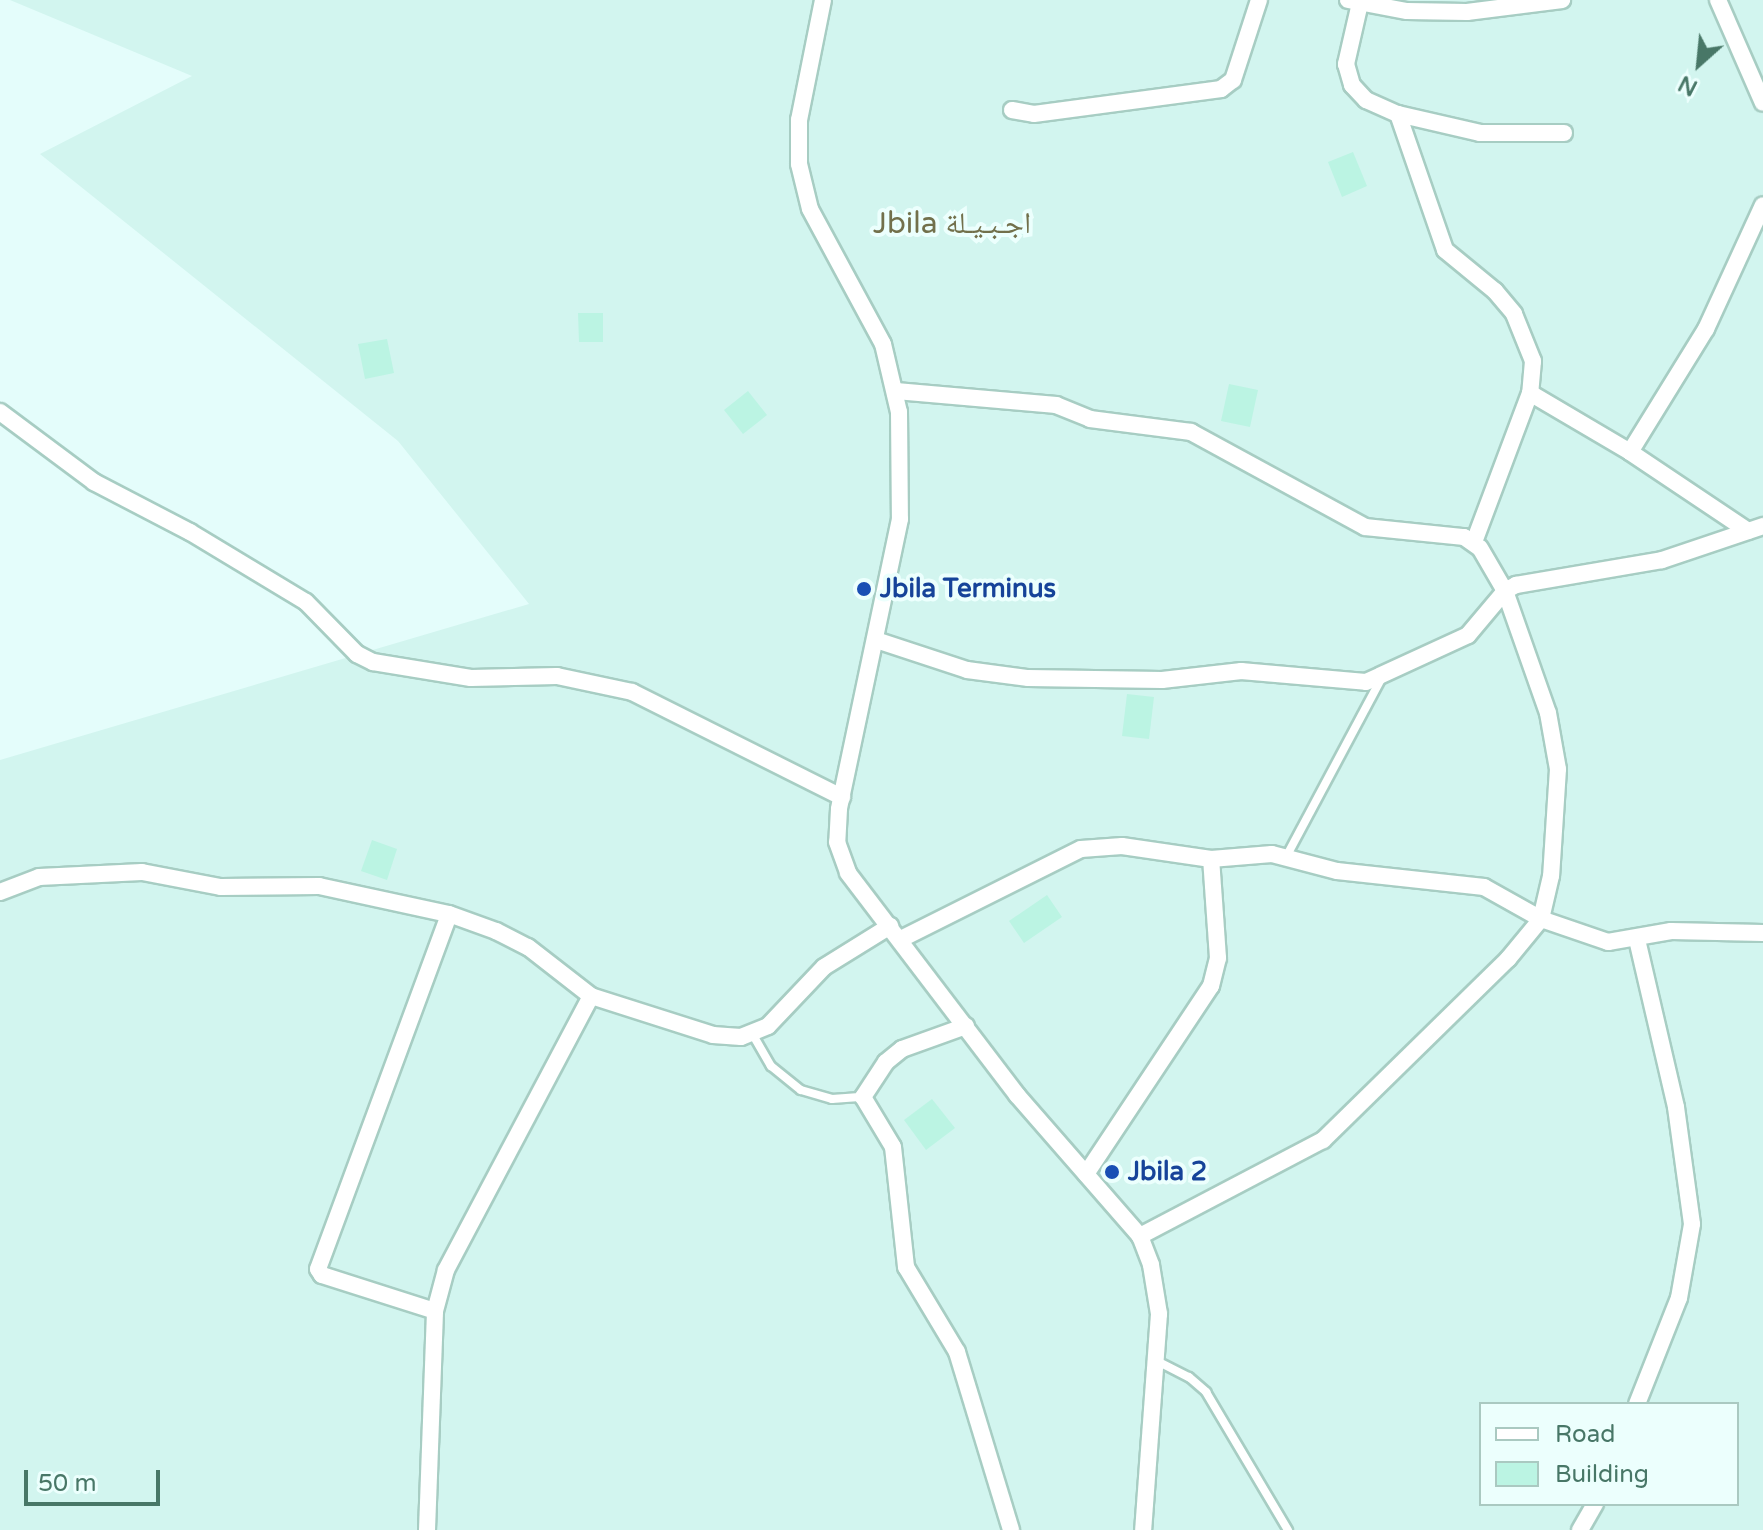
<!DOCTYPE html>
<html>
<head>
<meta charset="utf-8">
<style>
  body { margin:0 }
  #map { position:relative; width:1763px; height:1530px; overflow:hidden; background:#e4fdfb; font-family:"Varela Round","Noto Naskh Arabic",sans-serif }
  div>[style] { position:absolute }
  .residential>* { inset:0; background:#d2f5ef }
  .building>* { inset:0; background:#bbf4e3 }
  .roads { filter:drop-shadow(2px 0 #a7cdc3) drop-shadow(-2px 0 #a7cdc3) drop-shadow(0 2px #a7cdc3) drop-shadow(0 -2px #a7cdc3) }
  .service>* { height:8px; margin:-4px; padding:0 4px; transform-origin:4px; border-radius:4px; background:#fff }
  .minor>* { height:16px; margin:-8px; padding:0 8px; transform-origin:8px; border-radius:8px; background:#fff }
  .dots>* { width:22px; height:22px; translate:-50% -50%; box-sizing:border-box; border:4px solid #ecfffd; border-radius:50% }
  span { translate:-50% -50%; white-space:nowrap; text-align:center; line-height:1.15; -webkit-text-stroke:8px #ecfffd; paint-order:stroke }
  .transit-label { font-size:26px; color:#164399; font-weight:700 }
  .left { translate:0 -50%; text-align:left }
  .quarter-label { font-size:30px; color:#72704b }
  .legend { position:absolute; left:1479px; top:1402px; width:260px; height:104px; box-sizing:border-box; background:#ecfffd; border:2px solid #aac9c1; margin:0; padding:10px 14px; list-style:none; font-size:24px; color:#487767 }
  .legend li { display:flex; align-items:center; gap:16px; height:40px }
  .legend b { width:40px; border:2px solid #aac9c1 }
  .north { position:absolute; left:1659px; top:24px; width:80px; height:80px; -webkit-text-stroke:6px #ecfffd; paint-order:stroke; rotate:207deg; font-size:22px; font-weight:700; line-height:32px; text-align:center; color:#487767 }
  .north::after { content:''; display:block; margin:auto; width:28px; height:36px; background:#487767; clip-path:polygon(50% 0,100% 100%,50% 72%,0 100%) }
  .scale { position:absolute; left:24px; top:1470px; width:136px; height:36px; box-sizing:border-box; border:4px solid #487767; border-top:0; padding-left:10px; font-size:24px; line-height:28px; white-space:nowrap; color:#487767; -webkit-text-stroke:6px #ecfffd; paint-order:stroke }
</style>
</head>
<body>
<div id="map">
  <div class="residential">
    <div style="clip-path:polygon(evenodd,10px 0,1763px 0,1763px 1530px,0 1530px,0 760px,529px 604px,398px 441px,40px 154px,192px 76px,10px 0,1481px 1404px,1737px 1404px,1737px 1504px,1481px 1504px,1481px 1404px)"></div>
  </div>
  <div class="building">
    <div style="clip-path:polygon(1353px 152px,1367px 186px,1342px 197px,1328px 162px)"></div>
    <div style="clip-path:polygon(578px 313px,603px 313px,603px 342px,579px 342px)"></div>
    <div style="clip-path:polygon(387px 339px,394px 373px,365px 379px,358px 344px)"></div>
    <div style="clip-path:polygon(1229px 384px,1258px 390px,1250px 427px,1221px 421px)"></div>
    <div style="clip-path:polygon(748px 391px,767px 415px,743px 434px,724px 410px)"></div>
    <div style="clip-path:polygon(1127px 694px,1154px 697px,1149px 739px,1122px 736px)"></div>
    <div style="clip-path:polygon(372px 840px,397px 849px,387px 880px,361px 871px)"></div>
    <div style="clip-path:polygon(1047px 895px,1062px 917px,1024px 943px,1009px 921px)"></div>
    <div style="clip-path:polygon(932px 1099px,955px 1128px,926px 1150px,904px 1120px)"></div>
  </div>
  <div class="roads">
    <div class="service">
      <div style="left:1286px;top:857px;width:202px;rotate:-61.9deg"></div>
      <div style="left:753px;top:1035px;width:36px;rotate:60deg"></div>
      <div style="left:771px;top:1066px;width:38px;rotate:39deg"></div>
      <div style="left:801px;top:1090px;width:32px;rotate:16deg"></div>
      <div style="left:832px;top:1099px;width:31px;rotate:-4deg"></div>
      <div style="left:1157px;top:1361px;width:36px;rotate:27deg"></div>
      <div style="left:1189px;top:1377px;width:23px;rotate:41deg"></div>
      <div style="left:1206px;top:1392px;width:161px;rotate:59.3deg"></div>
    </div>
    <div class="minor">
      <div style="left:823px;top:0;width:122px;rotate:101.3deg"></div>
      <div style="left:799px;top:120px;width:44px;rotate:90deg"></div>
      <div style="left:799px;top:164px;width:46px;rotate:76.3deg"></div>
      <div style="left:810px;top:209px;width:153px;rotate:61.6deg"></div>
      <div style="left:883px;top:344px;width:70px;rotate:76.8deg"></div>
      <div style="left:899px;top:412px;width:107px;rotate:89.5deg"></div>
      <div style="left:900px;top:519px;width:296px;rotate:101.9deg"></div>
      <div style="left:839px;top:809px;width:33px;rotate:93deg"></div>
      <div style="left:837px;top:842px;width:33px;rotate:70deg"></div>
      <div style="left:848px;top:873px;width:279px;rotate:52.7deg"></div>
      <div style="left:1017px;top:1095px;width:187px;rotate:48.9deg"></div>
      <div style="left:1140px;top:1236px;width:31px;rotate:69deg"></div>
      <div style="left:1151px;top:1265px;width:50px;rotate:80.7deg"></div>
      <div style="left:1159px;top:1314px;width:217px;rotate:94.2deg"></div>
      <div style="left:1348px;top:0;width:60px;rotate:10.6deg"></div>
      <div style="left:1407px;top:11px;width:60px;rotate:1deg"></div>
      <div style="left:1467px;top:12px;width:96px;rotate:-7.2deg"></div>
      <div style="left:1718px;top:0;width:112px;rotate:66.4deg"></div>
      <div style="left:1360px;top:3px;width:63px;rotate:102.9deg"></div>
      <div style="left:1346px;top:64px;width:22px;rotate:74deg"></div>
      <div style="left:1352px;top:85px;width:21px;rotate:47deg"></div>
      <div style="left:1366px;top:100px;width:35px;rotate:24deg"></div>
      <div style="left:1398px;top:114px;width:84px;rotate:13deg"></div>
      <div style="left:1480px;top:133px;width:84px"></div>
      <div style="left:1012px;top:110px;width:22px;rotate:10deg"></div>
      <div style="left:1034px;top:114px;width:189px;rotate:-7.6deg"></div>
      <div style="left:1221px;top:89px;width:15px;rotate:-37deg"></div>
      <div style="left:1233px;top:80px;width:84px;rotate:-72deg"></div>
      <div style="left:1398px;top:114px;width:144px;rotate:70.9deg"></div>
      <div style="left:1445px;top:250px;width:65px;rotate:39.4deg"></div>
      <div style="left:1495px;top:291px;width:30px;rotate:50deg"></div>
      <div style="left:1514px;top:314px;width:51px;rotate:68deg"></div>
      <div style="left:1533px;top:361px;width:32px;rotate:95deg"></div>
      <div style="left:1530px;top:393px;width:159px;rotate:110.6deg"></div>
      <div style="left:896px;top:391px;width:161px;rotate:5deg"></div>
      <div style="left:1056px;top:405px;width:37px;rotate:22deg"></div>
      <div style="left:1090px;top:419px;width:102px;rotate:7.3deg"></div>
      <div style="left:1191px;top:432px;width:198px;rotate:28.6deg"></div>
      <div style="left:1365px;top:527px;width:100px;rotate:5.8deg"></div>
      <div style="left:1464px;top:537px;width:19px;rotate:35deg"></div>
      <div style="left:1480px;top:548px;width:50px;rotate:59.8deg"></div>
      <div style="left:1505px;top:591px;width:129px;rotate:70.6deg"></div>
      <div style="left:1548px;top:713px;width:57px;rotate:79.9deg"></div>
      <div style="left:1558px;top:769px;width:107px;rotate:93.7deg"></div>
      <div style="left:1551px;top:876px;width:44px;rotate:103.1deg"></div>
      <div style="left:1541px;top:919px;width:52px;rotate:129.5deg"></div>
      <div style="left:1508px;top:959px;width:259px;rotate:135.6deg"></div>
      <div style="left:1323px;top:1140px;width:207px;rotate:152.3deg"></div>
      <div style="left:1530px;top:393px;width:116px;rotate:30.5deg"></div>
      <div style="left:1630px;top:452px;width:142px;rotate:33.8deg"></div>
      <div style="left:0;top:412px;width:117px;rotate:36.7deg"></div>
      <div style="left:94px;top:482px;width:108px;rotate:27.5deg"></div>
      <div style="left:190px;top:532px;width:135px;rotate:31.1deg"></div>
      <div style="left:306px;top:602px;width:73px;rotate:45.6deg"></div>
      <div style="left:357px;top:654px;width:18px;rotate:27deg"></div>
      <div style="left:373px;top:662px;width:99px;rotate:9.3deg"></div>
      <div style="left:471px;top:678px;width:86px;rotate:-1.3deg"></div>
      <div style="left:557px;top:676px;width:77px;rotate:12deg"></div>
      <div style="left:632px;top:692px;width:235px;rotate:26.6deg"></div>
      <div style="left:1630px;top:452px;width:145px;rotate:-58.3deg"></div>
      <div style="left:1706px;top:329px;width:136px;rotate:-65.3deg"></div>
      <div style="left:876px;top:640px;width:96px;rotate:18.2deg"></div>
      <div style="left:967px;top:670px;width:62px;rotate:7.5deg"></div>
      <div style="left:1028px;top:678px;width:134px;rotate:0.9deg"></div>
      <div style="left:1162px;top:680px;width:80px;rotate:-6.5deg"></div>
      <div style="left:1241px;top:671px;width:125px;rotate:5deg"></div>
      <div style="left:1366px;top:682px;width:112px;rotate:-24.7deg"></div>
      <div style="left:1468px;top:635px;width:57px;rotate:-49.9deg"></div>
      <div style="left:1505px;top:591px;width:13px;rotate:-29deg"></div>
      <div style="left:1516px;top:585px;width:148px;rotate:-9.7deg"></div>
      <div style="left:1662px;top:560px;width:107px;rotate:-18.6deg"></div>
      <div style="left:0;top:892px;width:42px;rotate:-21deg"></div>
      <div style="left:39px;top:877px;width:103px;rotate:-2.8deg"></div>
      <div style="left:142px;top:872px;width:80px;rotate:10.8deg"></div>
      <div style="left:221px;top:887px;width:98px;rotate:-0.6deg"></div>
      <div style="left:319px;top:886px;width:133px;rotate:12.2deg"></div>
      <div style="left:449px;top:914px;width:50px;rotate:19.9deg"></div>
      <div style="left:496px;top:931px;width:36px;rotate:27deg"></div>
      <div style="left:528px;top:947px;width:80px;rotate:37.9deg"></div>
      <div style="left:591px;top:996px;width:128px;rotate:17.7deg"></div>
      <div style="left:713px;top:1035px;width:28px;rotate:4deg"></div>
      <div style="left:741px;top:1037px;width:29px;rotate:-22deg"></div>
      <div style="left:768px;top:1026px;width:81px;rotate:-46.5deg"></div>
      <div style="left:824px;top:967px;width:78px;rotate:-31.8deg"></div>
      <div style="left:901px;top:939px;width:201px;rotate:-26.6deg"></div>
      <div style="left:1081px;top:849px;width:41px;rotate:-4.2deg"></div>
      <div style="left:1122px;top:846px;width:90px;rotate:8.3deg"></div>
      <div style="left:1211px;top:859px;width:61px;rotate:-4.7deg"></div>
      <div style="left:1272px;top:854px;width:67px;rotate:14.7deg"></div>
      <div style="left:1337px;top:871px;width:148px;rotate:6.2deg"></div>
      <div style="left:1484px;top:887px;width:65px;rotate:29.3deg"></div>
      <div style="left:1541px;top:919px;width:71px;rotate:18.9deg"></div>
      <div style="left:1608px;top:942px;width:64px;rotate:-9.9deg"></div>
      <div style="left:1671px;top:931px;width:92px;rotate:1.2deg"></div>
      <div style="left:966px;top:1026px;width:68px;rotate:160.2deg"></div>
      <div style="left:902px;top:1049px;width:21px;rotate:141deg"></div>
      <div style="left:886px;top:1062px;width:42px;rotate:123.3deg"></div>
      <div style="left:863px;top:1097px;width:58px;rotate:59deg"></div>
      <div style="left:893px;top:1147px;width:121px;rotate:83.8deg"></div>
      <div style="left:906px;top:1267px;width:99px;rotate:59deg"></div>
      <div style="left:957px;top:1352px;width:186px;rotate:73.1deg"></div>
      <div style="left:1086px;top:1174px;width:226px;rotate:-56.4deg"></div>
      <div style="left:1211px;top:986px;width:29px;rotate:-76deg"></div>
      <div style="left:1218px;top:958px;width:99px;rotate:-94deg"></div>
      <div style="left:435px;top:1311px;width:119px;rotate:-162.3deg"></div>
      <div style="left:322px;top:1275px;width:7px;rotate:-124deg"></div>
      <div style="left:318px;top:1269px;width:378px;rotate:-69.7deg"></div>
      <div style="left:1637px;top:1404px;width:114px;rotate:-68.4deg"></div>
      <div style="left:1679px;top:1298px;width:75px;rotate:-80deg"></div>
      <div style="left:1692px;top:1224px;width:118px;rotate:-97.8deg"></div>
      <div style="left:1676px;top:1107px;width:172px;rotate:-103.1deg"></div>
      <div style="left:427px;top:1530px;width:219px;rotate:-87.9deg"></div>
      <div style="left:435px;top:1311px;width:42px;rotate:-75deg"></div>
      <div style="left:446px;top:1270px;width:310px;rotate:-62.1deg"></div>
      <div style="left:1580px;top:1530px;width:30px;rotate:-60deg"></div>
    </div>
  </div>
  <div class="dots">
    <div style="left:864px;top:589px;background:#1a4fb4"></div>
    <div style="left:1112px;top:1172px;background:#1a4fb4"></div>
  </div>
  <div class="transit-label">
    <span class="left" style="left:880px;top:589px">Jbila Terminus</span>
    <span class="left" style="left:1128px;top:1172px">Jbila 2</span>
  </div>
  <div class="quarter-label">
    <span style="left:952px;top:224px">Jbila اجـبـيـلة</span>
  </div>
  <ul class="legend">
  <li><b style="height:10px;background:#fff"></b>Road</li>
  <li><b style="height:22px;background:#bbf4e3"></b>Building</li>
  </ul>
  <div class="north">N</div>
  <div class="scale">50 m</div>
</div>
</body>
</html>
